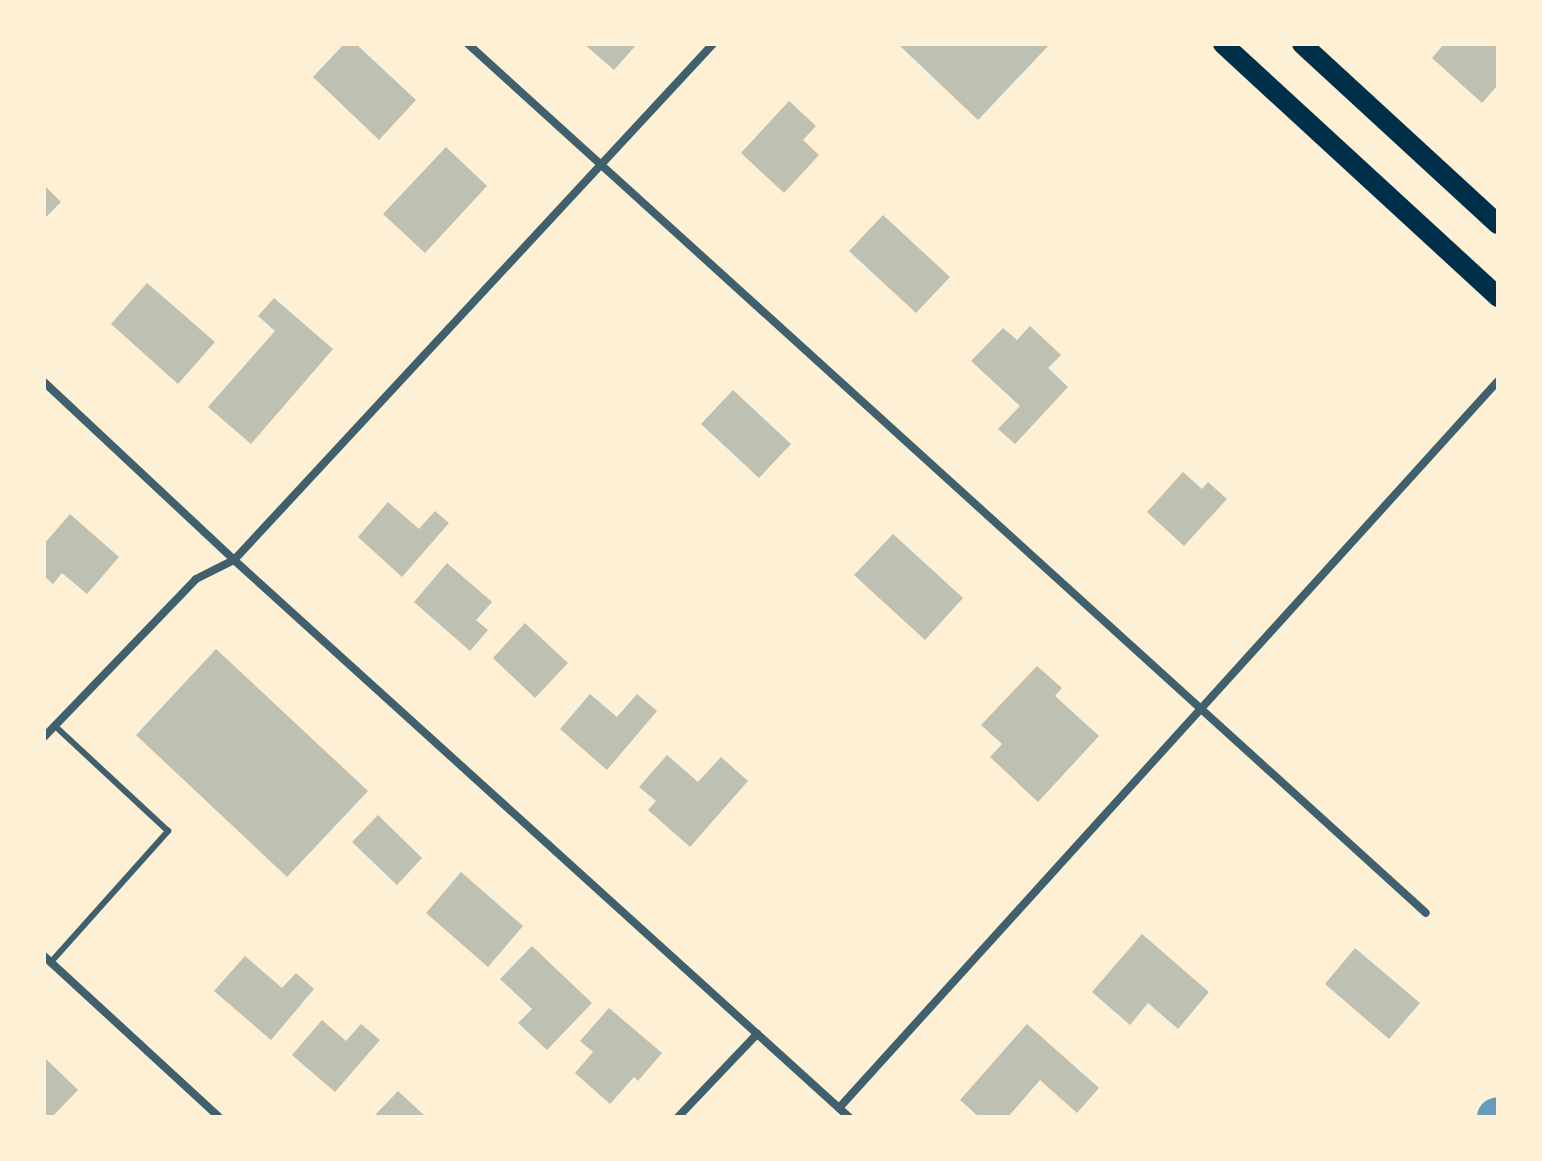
<!DOCTYPE html>
<html>
<head>
<meta charset="utf-8">
<style>
  body { margin:0 }
  #map { position:relative; width:1542px; height:1161px; overflow:hidden; background:#fdf0d5; font-family:Helvetica,sans-serif }
  div>[style] { position:absolute }
  .canal>* { height:38px; margin:-19px; padding:0 19px; transform-origin:19px; border-radius:19px; background:#669bbc }
  .building>* { inset:0; background:#bec0b2 }
  .service>* { height:6px; margin:-3px; padding:0 3px; transform-origin:3px; border-radius:3px; background:#3f606c }
  .minor>* { height:8px; margin:-4px; padding:0 4px; transform-origin:4px; border-radius:4px; background:#3f606c }
  .primary>* { height:20px; margin:-10px; padding:0 10px; transform-origin:10px; border-radius:10px; background:#003049 }
  span { translate:-50% -50%; white-space:nowrap; text-align:center; line-height:1.15; -webkit-text-stroke:8px #fdf0d5; paint-order:stroke }
  .frame { position:absolute; inset:0; border:46px solid #fdf0d5; pointer-events:none }
</style>
</head>
<body>
<div id="map">
  <div class="canal">
    <div style="left:1496px;top:1117px;width:2px;rotate:-27deg"></div>
  </div>
  <div class="building">
    <div style="clip-path:polygon(344px 44px,356px 44px,416px 100px,379px 140px,313px 77px)"></div>
    <div style="clip-path:polygon(584px 44px,637px 44px,614px 70px)"></div>
    <div style="clip-path:polygon(898px 44px,1050px 44px,978px 120px)"></div>
    <div style="clip-path:polygon(1444px 44px,1498px 44px,1498px 85px,1482px 103px,1432px 58px)"></div>
    <div style="clip-path:polygon(789px 101px,816px 126px,803px 140px,819px 155px,784px 193px,741px 153px)"></div>
    <div style="clip-path:polygon(446px 147px,487px 186px,425px 253px,383px 214px)"></div>
    <div style="clip-path:polygon(44px 185px,61px 202px,44px 219px)"></div>
    <div style="clip-path:polygon(883px 215px,950px 277px,916px 313px,849px 251px)"></div>
    <div style="clip-path:polygon(147px 283px,215px 342px,178px 384px,111px 324px)"></div>
    <div style="clip-path:polygon(274px 298px,333px 349px,251px 444px,208px 407px,275px 331px,258px 316px)"></div>
    <div style="clip-path:polygon(1030px 326px,1061px 355px,1048px 368px,1068px 387px,1015px 444px,998px 429px,1020px 406px,971px 361px,1003px 328px,1017px 340px)"></div>
    <div style="clip-path:polygon(733px 390px,791px 444px,759px 478px,701px 424px)"></div>
    <div style="clip-path:polygon(1183px 472px,1202px 489px,1208px 482px,1227px 499px,1184px 546px,1147px 512px)"></div>
    <div style="clip-path:polygon(388px 502px,419px 529px,435px 511px,449px 523px,402px 577px,358px 537px)"></div>
    <div style="clip-path:polygon(70px 514px,119px 557px,87px 594px,62px 573px,53px 584px,44px 576px,44px 544px)"></div>
    <div style="clip-path:polygon(893px 534px,963px 598px,925px 640px,854px 575px)"></div>
    <div style="clip-path:polygon(447px 563px,492px 602px,476px 620px,488px 630px,470px 651px,414px 602px)"></div>
    <div style="clip-path:polygon(525px 623px,568px 663px,535px 698px,493px 658px)"></div>
    <div style="clip-path:polygon(216px 649px,368px 791px,287px 877px,136px 735px)"></div>
    <div style="clip-path:polygon(1037px 666px,1062px 688px,1055px 696px,1099px 736px,1038px 802px,990px 757px,1002px 744px,981px 725px)"></div>
    <div style="clip-path:polygon(590px 694px,617px 717px,637px 694px,657px 711px,607px 770px,560px 729px)"></div>
    <div style="clip-path:polygon(667px 755px,698px 782px,721px 757px,748px 781px,690px 847px,648px 810px,656px 801px,639px 787px)"></div>
    <div style="clip-path:polygon(378px 815px,422px 858px,397px 885px,352px 842px)"></div>
    <div style="clip-path:polygon(461px 872px,523px 926px,488px 967px,426px 913px)"></div>
    <div style="clip-path:polygon(1142px 934px,1209px 992px,1178px 1029px,1148px 1003px,1130px 1025px,1092px 992px)"></div>
    <div style="clip-path:polygon(532px 946px,592px 1003px,547px 1050px,518px 1023px,532px 1009px,500px 979px)"></div>
    <div style="clip-path:polygon(1355px 948px,1420px 1003px,1389px 1039px,1325px 984px)"></div>
    <div style="clip-path:polygon(245px 956px,282px 988px,296px 973px,314px 989px,271px 1040px,214px 991px)"></div>
    <div style="clip-path:polygon(609px 1008px,662px 1053px,638px 1081px,634px 1077px,610px 1104px,575px 1073px,593px 1052px,580px 1041px)"></div>
    <div style="clip-path:polygon(322px 1020px,346px 1041px,361px 1024px,380px 1040px,335px 1092px,292px 1055px)"></div>
    <div style="clip-path:polygon(1027px 1024px,1099px 1088px,1077px 1113px,1040px 1080px,1008px 1117px,979px 1117px,960px 1100px)"></div>
    <div style="clip-path:polygon(44px 1057px,78px 1090px,52px 1117px,44px 1117px)"></div>
    <div style="clip-path:polygon(398px 1091px,426px 1117px,373px 1117px)"></div>
  </div>
  <div class="service">
    <div style="left:51px;top:962px;width:176px;rotate:-48.2deg"></div>
    <div style="left:168px;top:831px;width:154px;rotate:-137.1deg"></div>
  </div>
  <div class="minor">
    <div style="left:468px;top:44px;width:1293px;rotate:42.21deg"></div>
    <div style="left:44px;top:382px;width:260px;rotate:43.1deg"></div>
    <div style="left:234px;top:560px;width:830px;rotate:42.17deg"></div>
    <div style="left:44px;top:737px;width:219px;rotate:-46.1deg"></div>
    <div style="left:196px;top:579px;width:42px;rotate:-26.6deg"></div>
    <div style="left:234px;top:560px;width:704px;rotate:-47.13deg"></div>
    <div style="left:44px;top:956px;width:238px;rotate:42.6deg"></div>
    <div style="left:839px;top:1108px;width:981px;rotate:-47.81deg"></div>
    <div style="left:678px;top:1117px;width:115px;rotate:-46.4deg"></div>
  </div>
  <div class="primary">
    <div style="left:1223px;top:44px;width:374px;rotate:42.6deg"></div>
    <div style="left:1302px;top:44px;width:266px;rotate:42.6deg"></div>
  </div>
  <div class="frame"></div>
</div>
</body>
</html>
